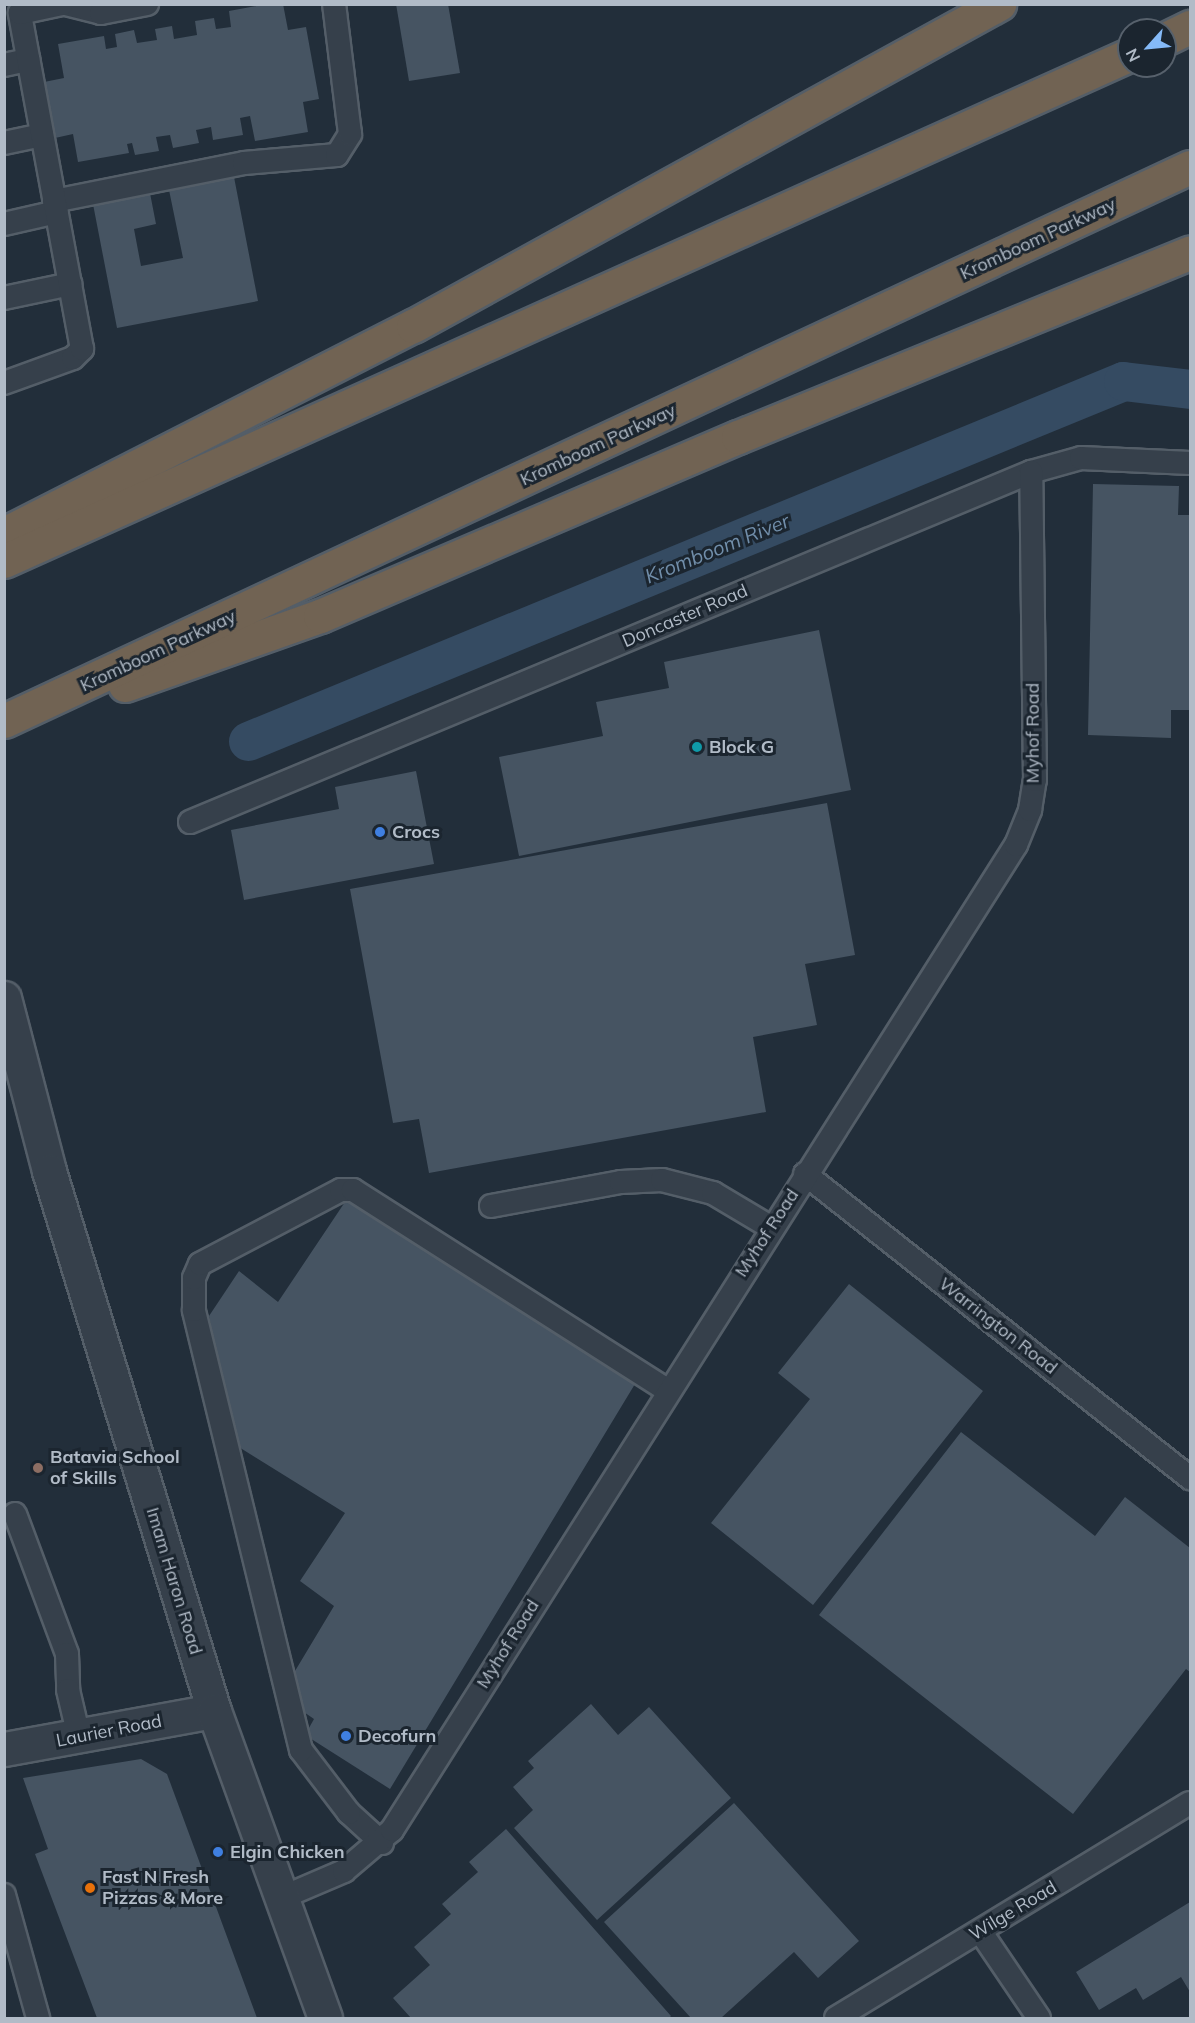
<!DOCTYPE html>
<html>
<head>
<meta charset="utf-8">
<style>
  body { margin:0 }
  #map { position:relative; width:1195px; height:2023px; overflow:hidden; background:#222e3a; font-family:Mulish,sans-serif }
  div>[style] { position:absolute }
  .canal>* { height:39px; margin:-19.5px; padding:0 19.5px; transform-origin:19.5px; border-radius:19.5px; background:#354b62 }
  .building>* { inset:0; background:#465462 }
  .roads { filter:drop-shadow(2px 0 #545e68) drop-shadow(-2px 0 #545e68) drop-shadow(0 2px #545e68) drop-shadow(0 -2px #545e68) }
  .service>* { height:22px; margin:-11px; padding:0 11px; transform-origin:11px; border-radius:11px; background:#36404b }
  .minor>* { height:33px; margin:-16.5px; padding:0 16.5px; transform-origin:16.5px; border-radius:16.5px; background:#36404b }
  .tertiary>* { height:33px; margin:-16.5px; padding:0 16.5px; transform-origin:16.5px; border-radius:16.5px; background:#36404b }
  .motorway>* { height:33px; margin:-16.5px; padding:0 16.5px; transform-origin:16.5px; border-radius:16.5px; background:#716353 }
  .dots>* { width:16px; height:16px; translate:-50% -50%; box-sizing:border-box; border:3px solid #1b252f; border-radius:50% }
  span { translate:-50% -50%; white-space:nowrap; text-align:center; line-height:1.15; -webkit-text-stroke:6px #1b252f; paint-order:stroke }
  .street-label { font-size:18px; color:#b1bbc7 }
  .poi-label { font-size:18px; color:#b1bbc7; font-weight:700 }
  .left { translate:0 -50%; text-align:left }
  .water-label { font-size:20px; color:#718eaa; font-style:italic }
  .frame { position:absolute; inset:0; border:6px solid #b1bbc7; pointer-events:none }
  .north { position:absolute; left:1117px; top:18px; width:60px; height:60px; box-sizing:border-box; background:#1b252f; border:2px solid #57616c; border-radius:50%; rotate:243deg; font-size:16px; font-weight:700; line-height:24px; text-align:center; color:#b1bbc7 }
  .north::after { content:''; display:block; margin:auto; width:21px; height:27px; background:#85baf8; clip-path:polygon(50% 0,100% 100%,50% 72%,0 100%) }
</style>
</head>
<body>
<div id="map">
  <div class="canal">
    <div style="left:248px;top:741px;width:946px;rotate:-22.36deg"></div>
    <div style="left:1123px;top:381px;width:67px;rotate:6.8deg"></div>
  </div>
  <div class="building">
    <div style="clip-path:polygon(267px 4px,283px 4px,288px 30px,306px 27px,319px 99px,303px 102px,308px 132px,255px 141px,250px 116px,240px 118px,243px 135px,213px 140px,211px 127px,196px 130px,199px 143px,173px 148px,170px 135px,156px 137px,159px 151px,135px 155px,132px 143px,127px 144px,129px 153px,78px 162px,73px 134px,55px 138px,44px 82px,64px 78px,58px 44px,104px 36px,106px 49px,117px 47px,115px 34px,134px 30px,137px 43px,157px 40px,155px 29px,172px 26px,174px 39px,197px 35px,195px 21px,214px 18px,216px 29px,231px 27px,229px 11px)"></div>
    <div style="clip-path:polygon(396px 4px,448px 4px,460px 73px,409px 81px)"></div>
    <div style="clip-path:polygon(234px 177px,258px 301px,117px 328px,92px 199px,149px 188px,156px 224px,134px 229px,141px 266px,183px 258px,169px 190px)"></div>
    <div style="clip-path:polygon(1093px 484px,1179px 486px,1178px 515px,1190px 515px,1190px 710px,1171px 710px,1171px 738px,1088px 735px)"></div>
    <div style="clip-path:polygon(819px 630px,851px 790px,519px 856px,499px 757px,603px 736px,596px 702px,669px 688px,664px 662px)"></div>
    <div style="clip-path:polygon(416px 771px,434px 864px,244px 900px,231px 830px,339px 809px,335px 787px)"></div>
    <div style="clip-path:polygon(827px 803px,855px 955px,805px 964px,817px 1025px,753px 1037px,766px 1112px,429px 1173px,419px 1119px,393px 1123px,350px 889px)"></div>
    <div style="clip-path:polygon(349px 1196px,638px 1379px,390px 1789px,305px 1735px,314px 1719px,295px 1706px,289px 1681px,334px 1606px,300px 1581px,345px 1513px,234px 1444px,209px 1316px,239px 1271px,278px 1302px)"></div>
    <div style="clip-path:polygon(849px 1284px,983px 1391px,813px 1605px,711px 1523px,810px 1399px,778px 1373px)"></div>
    <div style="clip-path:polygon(961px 1432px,1095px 1536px,1125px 1497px,1190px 1548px,1190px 1672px,1186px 1669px,1073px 1814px,819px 1615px)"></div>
    <div style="clip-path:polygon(591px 1704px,618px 1735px,649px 1707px,731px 1798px,597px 1920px,514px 1828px,533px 1810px,513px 1787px,534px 1768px,528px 1761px)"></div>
    <div style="clip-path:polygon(141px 1759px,167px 1774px,257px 2018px,97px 2018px,35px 1854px,48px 1849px,23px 1778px)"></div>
    <div style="clip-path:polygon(734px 1803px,859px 1941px,818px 1978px,794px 1952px,721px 2018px,691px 2018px,604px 1922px)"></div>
    <div style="clip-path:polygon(506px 1829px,671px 2016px,669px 2018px,411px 2018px,393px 1998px,430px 1965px,414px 1947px,451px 1914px,442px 1904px,478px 1872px,469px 1862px)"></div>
    <div style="clip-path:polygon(1190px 1902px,1190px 1992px,1181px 1977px,1143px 2000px,1136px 1988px,1099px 2010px,1076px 1972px)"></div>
  </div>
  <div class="roads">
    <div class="service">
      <div style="left:66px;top:4px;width:36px;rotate:14deg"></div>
      <div style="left:101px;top:13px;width:47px;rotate:-11.1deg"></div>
      <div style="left:4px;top:65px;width:25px;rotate:-12deg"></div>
      <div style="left:4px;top:143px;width:39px;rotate:-12deg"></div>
      <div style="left:54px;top:201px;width:194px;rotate:-11.3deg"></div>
      <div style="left:244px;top:163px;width:93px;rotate:-4.9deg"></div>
      <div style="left:337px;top:155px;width:25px;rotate:-58deg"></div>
      <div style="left:350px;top:134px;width:131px;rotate:-97deg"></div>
      <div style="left:4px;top:224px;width:54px;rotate:-12.8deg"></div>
      <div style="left:4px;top:298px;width:68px;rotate:-11.8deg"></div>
      <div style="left:4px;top:383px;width:73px;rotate:-19.9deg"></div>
      <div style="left:73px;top:358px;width:13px;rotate:-45deg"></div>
      <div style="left:82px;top:349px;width:342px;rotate:-100.5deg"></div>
      <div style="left:20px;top:13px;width:43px;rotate:-12.1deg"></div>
      <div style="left:190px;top:822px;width:911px;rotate:-22.6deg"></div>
      <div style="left:1031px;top:472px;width:52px;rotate:-15.6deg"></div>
      <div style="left:1081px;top:458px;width:109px;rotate:2.6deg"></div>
      <div style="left:805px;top:1174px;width:491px;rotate:38.3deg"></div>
      <div style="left:491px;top:1206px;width:132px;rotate:-10.5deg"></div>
      <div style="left:621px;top:1182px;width:41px;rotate:-2.8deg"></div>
      <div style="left:662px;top:1180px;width:53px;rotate:14.3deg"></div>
      <div style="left:713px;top:1193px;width:66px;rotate:30.8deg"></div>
      <div style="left:15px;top:1514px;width:149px;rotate:69.6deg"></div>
      <div style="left:67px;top:1654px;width:36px;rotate:88deg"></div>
      <div style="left:68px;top:1690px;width:48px;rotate:76.8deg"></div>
      <div style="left:382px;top:1843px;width:45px;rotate:-137.7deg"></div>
      <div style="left:349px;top:1813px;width:79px;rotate:-127.3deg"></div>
      <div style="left:301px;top:1750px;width:453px;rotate:-103.7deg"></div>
      <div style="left:194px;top:1310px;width:32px;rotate:-90deg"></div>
      <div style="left:194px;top:1278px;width:15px;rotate:-67deg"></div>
      <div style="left:200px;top:1264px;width:159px;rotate:-27.7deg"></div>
      <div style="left:341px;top:1190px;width:12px"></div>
      <div style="left:353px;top:1190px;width:372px;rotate:32.5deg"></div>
      <div style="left:4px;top:1895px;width:128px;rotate:74.5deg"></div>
      <div style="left:281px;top:1898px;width:69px;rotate:-23.2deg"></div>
      <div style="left:344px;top:1871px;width:63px;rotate:-40.5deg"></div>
      <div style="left:392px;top:1830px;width:1166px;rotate:-57.65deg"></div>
      <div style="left:1016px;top:845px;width:38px;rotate:-68deg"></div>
      <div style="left:1030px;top:810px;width:30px;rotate:-81deg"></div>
      <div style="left:1035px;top:780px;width:308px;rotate:-90.7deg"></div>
      <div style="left:980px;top:1931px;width:105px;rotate:55.9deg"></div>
      <div style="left:836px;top:2018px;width:414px;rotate:-31.3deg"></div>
    </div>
    <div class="minor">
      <div style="left:4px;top:1749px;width:213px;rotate:-10.3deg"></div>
    </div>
    <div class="tertiary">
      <div style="left:4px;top:998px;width:179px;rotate:75.4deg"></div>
      <div style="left:49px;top:1171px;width:565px;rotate:73.01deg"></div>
      <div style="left:214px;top:1711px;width:326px;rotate:70.1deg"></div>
    </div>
    <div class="motorway">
      <div style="left:1165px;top:39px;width:28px;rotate:-26deg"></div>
      <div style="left:4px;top:534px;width:459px;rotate:-27deg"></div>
      <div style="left:413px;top:326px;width:669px;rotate:-28.79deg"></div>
      <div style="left:4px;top:561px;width:1234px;rotate:-24.22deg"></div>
      <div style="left:125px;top:685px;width:207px;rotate:-19.5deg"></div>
      <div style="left:320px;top:616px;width:455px;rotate:-23.2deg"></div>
      <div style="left:738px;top:437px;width:488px;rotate:-22.2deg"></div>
      <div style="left:4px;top:721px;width:1309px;rotate:-25.04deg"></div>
    </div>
  </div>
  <div class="dots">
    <div style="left:697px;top:747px;background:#0f9aa8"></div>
    <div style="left:380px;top:832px;background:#3f7fe0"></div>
    <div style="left:38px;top:1468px;background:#8d6e63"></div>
    <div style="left:346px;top:1736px;background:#3f7fe0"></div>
    <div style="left:218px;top:1852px;background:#3f7fe0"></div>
    <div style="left:90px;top:1888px;background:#e8710a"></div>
  </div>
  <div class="street-label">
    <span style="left:1038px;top:239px;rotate:-25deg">Kromboom Parkway</span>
    <span style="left:598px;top:445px;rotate:-25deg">Kromboom Parkway</span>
    <span style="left:685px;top:616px;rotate:-23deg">Doncaster Road</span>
    <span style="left:158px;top:651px;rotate:-25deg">Kromboom Parkway</span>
    <span style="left:1033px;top:733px;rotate:-90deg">Myhof Road</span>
    <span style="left:767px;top:1233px;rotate:-57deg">Myhof Road</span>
    <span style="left:998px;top:1326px;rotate:38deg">Warrington Road</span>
    <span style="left:174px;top:1581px;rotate:73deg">Imam Haron Road</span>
    <span style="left:508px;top:1644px;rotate:-58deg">Myhof Road</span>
    <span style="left:109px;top:1731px;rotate:-11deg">Laurier Road</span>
    <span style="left:1013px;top:1911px;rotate:-31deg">Wilge Road</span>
  </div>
  <div class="poi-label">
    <span class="left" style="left:709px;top:747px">Block G</span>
    <span class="left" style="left:392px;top:832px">Crocs</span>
    <span class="left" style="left:50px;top:1468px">Batavia School<br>of Skills</span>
    <span class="left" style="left:358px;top:1736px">Decofurn</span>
    <span class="left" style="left:230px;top:1852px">Elgin Chicken</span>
    <span class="left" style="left:102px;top:1888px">Fast N Fresh<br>Pizzas &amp; More</span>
  </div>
  <div class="water-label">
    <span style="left:717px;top:548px;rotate:-22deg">Kromboom River</span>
  </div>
  <div class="frame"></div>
  <div class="north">N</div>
</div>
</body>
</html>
